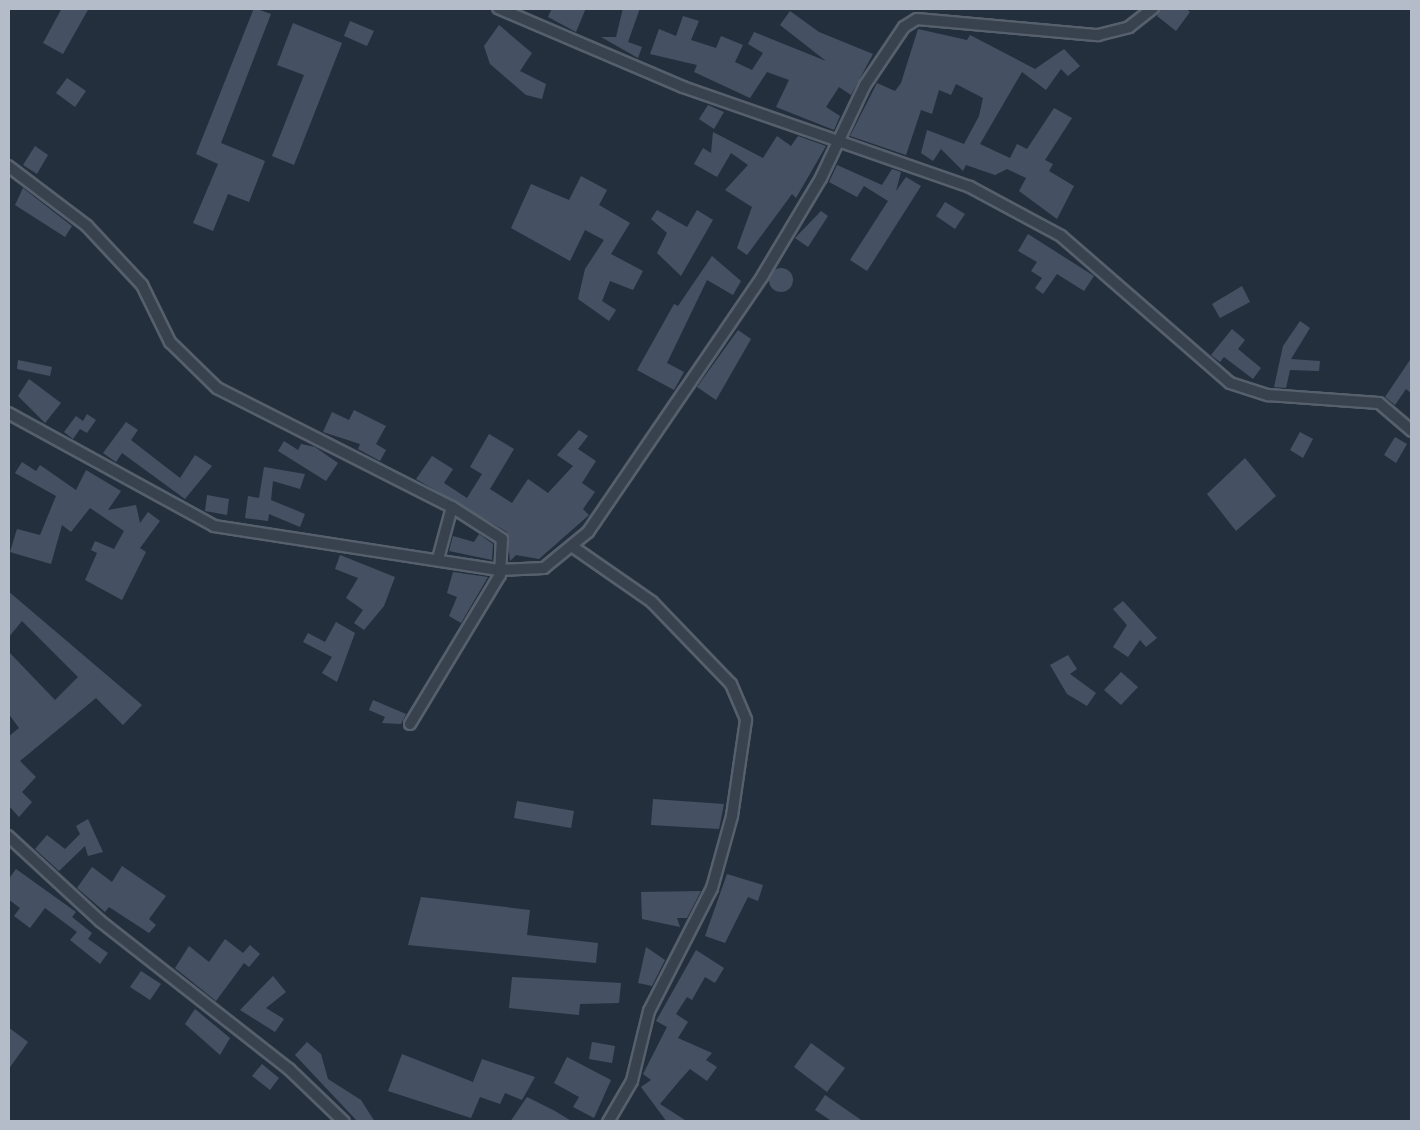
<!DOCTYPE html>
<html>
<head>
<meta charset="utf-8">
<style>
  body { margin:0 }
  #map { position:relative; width:1420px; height:1130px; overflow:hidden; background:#242f3e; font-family:"Open Sans",sans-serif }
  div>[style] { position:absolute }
  .building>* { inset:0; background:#455162 }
  .round { border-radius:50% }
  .roads { filter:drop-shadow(2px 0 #565f6c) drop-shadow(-2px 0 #565f6c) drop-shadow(0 2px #565f6c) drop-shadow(0 -2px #565f6c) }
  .street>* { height:10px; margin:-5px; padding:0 5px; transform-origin:5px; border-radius:5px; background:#38414e }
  span { translate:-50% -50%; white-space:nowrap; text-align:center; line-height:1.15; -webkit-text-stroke:8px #1d2633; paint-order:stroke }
  .frame { position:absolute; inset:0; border:10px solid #b4bcc9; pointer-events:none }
</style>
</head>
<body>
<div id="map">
  <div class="building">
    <div style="clip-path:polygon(62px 8px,89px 8px,63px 54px,43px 43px)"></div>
    <div style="clip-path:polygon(254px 8px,271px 14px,221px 143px,265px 161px,249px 202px,228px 194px,213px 231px,193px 223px,218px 164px,196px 154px)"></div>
    <div style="clip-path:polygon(552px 8px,586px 8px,576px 32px,548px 17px)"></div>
    <div style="clip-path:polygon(623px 8px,640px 8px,628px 42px,642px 47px,638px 58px,601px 37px,616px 37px)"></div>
    <div style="clip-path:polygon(1162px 8px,1185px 8px,1190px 12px,1176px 31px,1157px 16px)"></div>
    <div style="clip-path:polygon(790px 11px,819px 32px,873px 54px,851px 95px,839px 87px,826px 107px,840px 116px,834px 130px,776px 107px,789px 80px,767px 72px,750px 98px,694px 72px,697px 65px,650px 54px,659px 29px,676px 36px,683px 16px,699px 21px,691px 40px,716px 48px,721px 36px,743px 45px,735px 62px,752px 70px,763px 53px,748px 44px,754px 32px,826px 61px,780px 25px)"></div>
    <div style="clip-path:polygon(350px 21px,374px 31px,367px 46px,344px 36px)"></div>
    <div style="clip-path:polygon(293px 23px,342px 43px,294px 165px,272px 156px,304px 75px,277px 65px)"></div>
    <div style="clip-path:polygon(499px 25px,532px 53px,520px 71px,546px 84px,542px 99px,526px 95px,490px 64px,484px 46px)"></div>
    <div style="clip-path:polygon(918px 29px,967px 40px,970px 35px,1035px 69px,1064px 49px,1080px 66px,1068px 76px,1061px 69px,1046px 90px,1022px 72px,980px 144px,1010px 158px,1017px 144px,1027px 149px,1054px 108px,1072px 118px,1045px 160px,1053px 164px,1049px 171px,1074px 186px,1057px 219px,1019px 191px,1026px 178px,1007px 169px,995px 175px,966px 165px,963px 171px,941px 149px,933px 161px,921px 153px,927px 130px,964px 144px,979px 116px,983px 98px,956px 84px,951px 95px,939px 90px,932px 114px,921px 110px,906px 155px,850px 136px,877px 83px,895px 91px,901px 83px)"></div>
    <div style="clip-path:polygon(67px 78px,86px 91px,75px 107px,56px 93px)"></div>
    <div style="clip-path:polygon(708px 105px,724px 112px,714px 129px,699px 119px)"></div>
    <div style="clip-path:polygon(713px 132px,763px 158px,777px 136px,791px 146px,798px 136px,826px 146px,796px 198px,792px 194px,747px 255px,737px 248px,752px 207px,725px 190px,748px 165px,731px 153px,717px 177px,694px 164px,703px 148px,711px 153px)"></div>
    <div style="clip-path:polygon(35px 146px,48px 155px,37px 174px,23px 165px)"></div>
    <div style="clip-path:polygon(837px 165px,882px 185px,892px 169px,901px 172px,896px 191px,906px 177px,921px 186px,867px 271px,850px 260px,888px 201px,864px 186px,857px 197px,829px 182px)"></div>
    <div style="clip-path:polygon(581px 176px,607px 190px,599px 205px,630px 223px,611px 254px,643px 271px,633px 290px,610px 281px,602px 301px,616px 310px,609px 321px,578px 299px,585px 269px,604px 240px,585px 230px,570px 261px,511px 228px,531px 184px,569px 200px)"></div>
    <div style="clip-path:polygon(23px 188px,72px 226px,65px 237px,15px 205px)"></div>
    <div style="clip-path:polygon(945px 202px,965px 214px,955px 229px,936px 216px)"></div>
    <div style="clip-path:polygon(657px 210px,687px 227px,697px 210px,713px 220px,681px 276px,657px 253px,667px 233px,651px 219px)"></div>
    <div style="clip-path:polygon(821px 211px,828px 216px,808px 247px,795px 238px)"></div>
    <div style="clip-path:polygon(1028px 234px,1094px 276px,1084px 291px,1057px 274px,1043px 294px,1035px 288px,1042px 278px,1031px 271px,1037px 262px,1018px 251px)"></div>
    <div style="clip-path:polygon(712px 256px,741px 281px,733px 295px,707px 280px,667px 363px,684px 372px,674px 390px,637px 370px,674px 304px,678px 306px)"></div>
    <div class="round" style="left:769px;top:268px;width:24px;height:24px"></div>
    <div style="clip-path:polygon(1242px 286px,1250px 302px,1220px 318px,1212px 304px)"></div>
    <div style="clip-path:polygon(1300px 321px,1310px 328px,1291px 359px,1320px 361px,1319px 371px,1290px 370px,1286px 388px,1274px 387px,1283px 346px)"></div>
    <div style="clip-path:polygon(1232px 329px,1245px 340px,1238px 349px,1261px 368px,1253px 379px,1224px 357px,1220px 362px,1211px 355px)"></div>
    <div style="clip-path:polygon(738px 330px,751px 339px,716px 400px,697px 387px)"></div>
    <div style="clip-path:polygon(1412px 357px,1412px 394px,1406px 389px,1395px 405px,1385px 397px)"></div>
    <div style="clip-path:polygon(18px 360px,52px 367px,50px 376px,17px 369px)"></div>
    <div style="clip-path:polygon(29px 379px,61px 403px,45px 423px,18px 396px)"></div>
    <div style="clip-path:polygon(354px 410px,386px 426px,376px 444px,386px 450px,380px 461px,358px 449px,360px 444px,323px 432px,332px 412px,349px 420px)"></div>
    <div style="clip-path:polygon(87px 414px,96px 420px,87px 433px,80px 429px,73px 439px,64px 432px,76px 416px,83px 421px)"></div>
    <div style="clip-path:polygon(126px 422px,138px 430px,131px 440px,180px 478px,195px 455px,212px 466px,185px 499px,122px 453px,116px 462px,103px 453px)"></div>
    <div style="clip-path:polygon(579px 430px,588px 436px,578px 449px,596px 461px,582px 483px,595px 492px,583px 509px,589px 515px,539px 559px,516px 555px,510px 561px,507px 532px,416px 479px,432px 456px,453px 469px,444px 483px,467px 498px,482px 474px,470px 467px,489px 434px,514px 449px,490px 489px,512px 503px,528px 479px,548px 493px,573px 466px,557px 455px)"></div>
    <div style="clip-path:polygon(1300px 432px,1313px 439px,1303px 458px,1290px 450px)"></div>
    <div style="clip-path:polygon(1395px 437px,1407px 444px,1396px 463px,1384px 455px)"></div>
    <div style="clip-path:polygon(284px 441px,298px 450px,301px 444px,315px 447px,338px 463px,326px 481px,278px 451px)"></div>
    <div style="clip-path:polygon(1245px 458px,1276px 496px,1236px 531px,1207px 494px)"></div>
    <div style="clip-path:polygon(22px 462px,36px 471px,40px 465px,76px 490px,86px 470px,121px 491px,108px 510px,136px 505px,140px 523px,148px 512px,160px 521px,140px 548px,146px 552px,122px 600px,85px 580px,97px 553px,91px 550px,95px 541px,114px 549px,124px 531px,90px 508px,71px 532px,62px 525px,51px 564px,10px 552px,17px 529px,40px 535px,56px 496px,15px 473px)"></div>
    <div style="clip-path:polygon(264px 467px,305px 474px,300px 489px,273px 481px,271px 500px,305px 514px,300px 527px,269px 514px,268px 521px,245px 518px,248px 496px,259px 498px)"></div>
    <div style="clip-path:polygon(207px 495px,229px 499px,227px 515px,205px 511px)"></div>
    <div style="clip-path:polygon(479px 534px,493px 544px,492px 560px,449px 551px,453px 536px,474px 542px)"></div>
    <div style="clip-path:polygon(340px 555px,395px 577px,384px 606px,364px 630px,354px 623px,363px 610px,346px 598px,358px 578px,335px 569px)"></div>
    <div style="clip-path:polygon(453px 572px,488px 577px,461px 623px,449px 616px,457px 597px,447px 593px)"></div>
    <div style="clip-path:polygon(8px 591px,142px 705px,123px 725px,96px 698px,20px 761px,36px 777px,22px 792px,32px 802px,19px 817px,8px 805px,8px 737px,19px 728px,8px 713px,8px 651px,55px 700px,78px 677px,22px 621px,8px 638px)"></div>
    <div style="clip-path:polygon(1123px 601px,1157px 638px,1146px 647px,1140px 640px,1128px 657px,1113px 647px,1127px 625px,1113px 609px)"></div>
    <div style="clip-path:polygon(336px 622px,355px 633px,337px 682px,322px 673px,332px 657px,303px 642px,308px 633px,325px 642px)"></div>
    <div style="clip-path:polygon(1068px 655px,1077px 669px,1070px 674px,1096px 693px,1087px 706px,1067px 694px,1050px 665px)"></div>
    <div style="clip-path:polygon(1121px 672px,1138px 687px,1121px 705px,1104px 690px)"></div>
    <div style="clip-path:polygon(373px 700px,406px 714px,401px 724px,382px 723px,385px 717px,369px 710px)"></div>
    <div style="clip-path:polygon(653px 799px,724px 804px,719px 829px,651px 825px)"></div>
    <div style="clip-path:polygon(517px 801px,574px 811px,571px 828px,514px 818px)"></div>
    <div style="clip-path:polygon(88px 819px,103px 852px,88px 856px,85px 846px,59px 871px,35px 849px,47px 835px,65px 849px,80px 834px,76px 826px)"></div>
    <div style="clip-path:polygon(122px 866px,166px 896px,149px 919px,156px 925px,149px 933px,109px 907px,105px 912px,77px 888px,92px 867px,112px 882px)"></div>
    <div style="clip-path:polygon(16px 869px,76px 912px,72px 917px,92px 933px,88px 939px,108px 953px,100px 964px,70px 940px,77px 932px,45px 908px,30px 928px,14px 916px,20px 908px,8px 899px,8px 880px)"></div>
    <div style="clip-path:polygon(727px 874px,763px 885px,758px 901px,748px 897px,725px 943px,705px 936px)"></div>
    <div style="clip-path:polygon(701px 891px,687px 918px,677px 918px,680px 927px,642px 919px,641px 892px)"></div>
    <div style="clip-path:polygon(421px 897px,530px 910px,527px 935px,598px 943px,596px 963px,408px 945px)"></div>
    <div style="clip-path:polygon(225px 939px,243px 953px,250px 945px,260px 954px,249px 967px,244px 963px,216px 1001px,175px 968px,189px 946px,209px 962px)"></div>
    <div style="clip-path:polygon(646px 947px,665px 960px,652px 986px,638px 983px)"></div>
    <div style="clip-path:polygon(696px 950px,724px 968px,715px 983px,705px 977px,692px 1000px,687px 997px,676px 1014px,688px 1022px,678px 1038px,712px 1053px,706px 1060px,717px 1067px,707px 1081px,690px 1069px,680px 1080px,660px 1104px,688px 1122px,667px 1122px,641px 1087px,651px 1080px,643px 1074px,667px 1027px,656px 1021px)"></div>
    <div style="clip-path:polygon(141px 971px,161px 984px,150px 1000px,130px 987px)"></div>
    <div style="clip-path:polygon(273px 976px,286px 992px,266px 1008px,284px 1019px,275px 1032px,240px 1010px)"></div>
    <div style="clip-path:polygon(512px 977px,621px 983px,619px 1003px,580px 1004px,579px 1015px,509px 1008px)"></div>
    <div style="clip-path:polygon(195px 1009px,230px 1038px,220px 1055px,185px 1024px)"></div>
    <div style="clip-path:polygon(8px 1027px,28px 1042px,8px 1070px)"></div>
    <div style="clip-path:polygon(307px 1042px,321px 1054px,328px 1079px,361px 1100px,375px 1122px,358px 1122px,295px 1055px)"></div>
    <div style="clip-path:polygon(592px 1042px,615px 1046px,612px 1063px,589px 1059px)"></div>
    <div style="clip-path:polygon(811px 1043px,845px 1068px,827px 1092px,794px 1067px)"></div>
    <div style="clip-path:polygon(402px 1054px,473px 1082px,482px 1059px,535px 1077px,522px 1100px,505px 1093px,500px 1104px,480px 1097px,471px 1118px,388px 1091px)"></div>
    <div style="clip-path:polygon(567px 1057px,611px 1080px,594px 1118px,573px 1107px,579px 1097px,554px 1083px)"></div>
    <div style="clip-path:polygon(262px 1064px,279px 1078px,270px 1090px,252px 1076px)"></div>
    <div style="clip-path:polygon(825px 1095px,864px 1122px,833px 1122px,815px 1110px)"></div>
    <div style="clip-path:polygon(527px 1097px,555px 1111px,573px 1122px,510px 1122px)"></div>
  </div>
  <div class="roads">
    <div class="street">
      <div style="left:498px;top:8px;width:201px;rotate:23.1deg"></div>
      <div style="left:683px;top:87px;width:304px;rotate:19.2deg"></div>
      <div style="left:970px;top:187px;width:103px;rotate:28.3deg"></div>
      <div style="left:1061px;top:236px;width:224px;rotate:41deg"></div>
      <div style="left:1230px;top:383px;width:40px;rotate:18deg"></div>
      <div style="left:1268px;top:395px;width:111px;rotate:4.1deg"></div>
      <div style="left:1379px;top:403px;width:43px;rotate:40.3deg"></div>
      <div style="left:8px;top:166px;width:99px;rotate:37.2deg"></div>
      <div style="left:87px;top:226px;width:81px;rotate:47deg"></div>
      <div style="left:142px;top:285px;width:64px;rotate:63.8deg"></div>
      <div style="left:170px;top:342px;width:66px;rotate:44.4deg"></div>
      <div style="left:217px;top:388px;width:263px;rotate:26.9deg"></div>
      <div style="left:452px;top:507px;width:54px;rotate:105.1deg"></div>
      <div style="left:8px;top:413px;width:235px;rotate:28.7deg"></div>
      <div style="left:214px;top:526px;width:288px;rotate:8.8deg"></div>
      <div style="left:499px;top:570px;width:45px;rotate:-2.5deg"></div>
      <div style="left:544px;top:568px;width:57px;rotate:-39.3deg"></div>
      <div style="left:588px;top:532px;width:311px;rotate:-55.7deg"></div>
      <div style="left:763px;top:275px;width:113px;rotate:-59.1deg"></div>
      <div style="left:821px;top:178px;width:103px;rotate:-64.7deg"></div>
      <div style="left:865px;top:85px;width:70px;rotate:-56.1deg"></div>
      <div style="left:904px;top:27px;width:15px;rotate:-32deg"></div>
      <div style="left:917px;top:19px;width:182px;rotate:5.1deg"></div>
      <div style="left:1098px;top:35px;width:32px;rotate:-14deg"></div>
      <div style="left:1129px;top:27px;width:31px;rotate:-38deg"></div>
      <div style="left:573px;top:547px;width:96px;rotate:34.8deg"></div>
      <div style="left:652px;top:602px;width:114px;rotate:46.1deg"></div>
      <div style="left:731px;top:684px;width:39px;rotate:67deg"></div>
      <div style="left:746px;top:720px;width:97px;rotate:98.3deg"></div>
      <div style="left:732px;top:816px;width:75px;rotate:105.5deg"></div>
      <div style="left:712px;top:888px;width:138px;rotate:117.1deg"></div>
      <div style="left:649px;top:1011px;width:72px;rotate:103.7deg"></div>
      <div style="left:632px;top:1081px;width:48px;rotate:120.3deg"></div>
      <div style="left:410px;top:724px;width:174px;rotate:-58.9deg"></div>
      <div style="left:500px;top:575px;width:36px;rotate:-87deg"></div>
      <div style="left:502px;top:539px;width:59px;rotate:-147.4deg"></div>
      <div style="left:8px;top:836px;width:125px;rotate:42.7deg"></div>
      <div style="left:100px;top:921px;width:240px;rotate:38.1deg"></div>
      <div style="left:289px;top:1069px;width:76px;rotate:43.9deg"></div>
    </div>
  </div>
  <div class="frame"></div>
</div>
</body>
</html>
